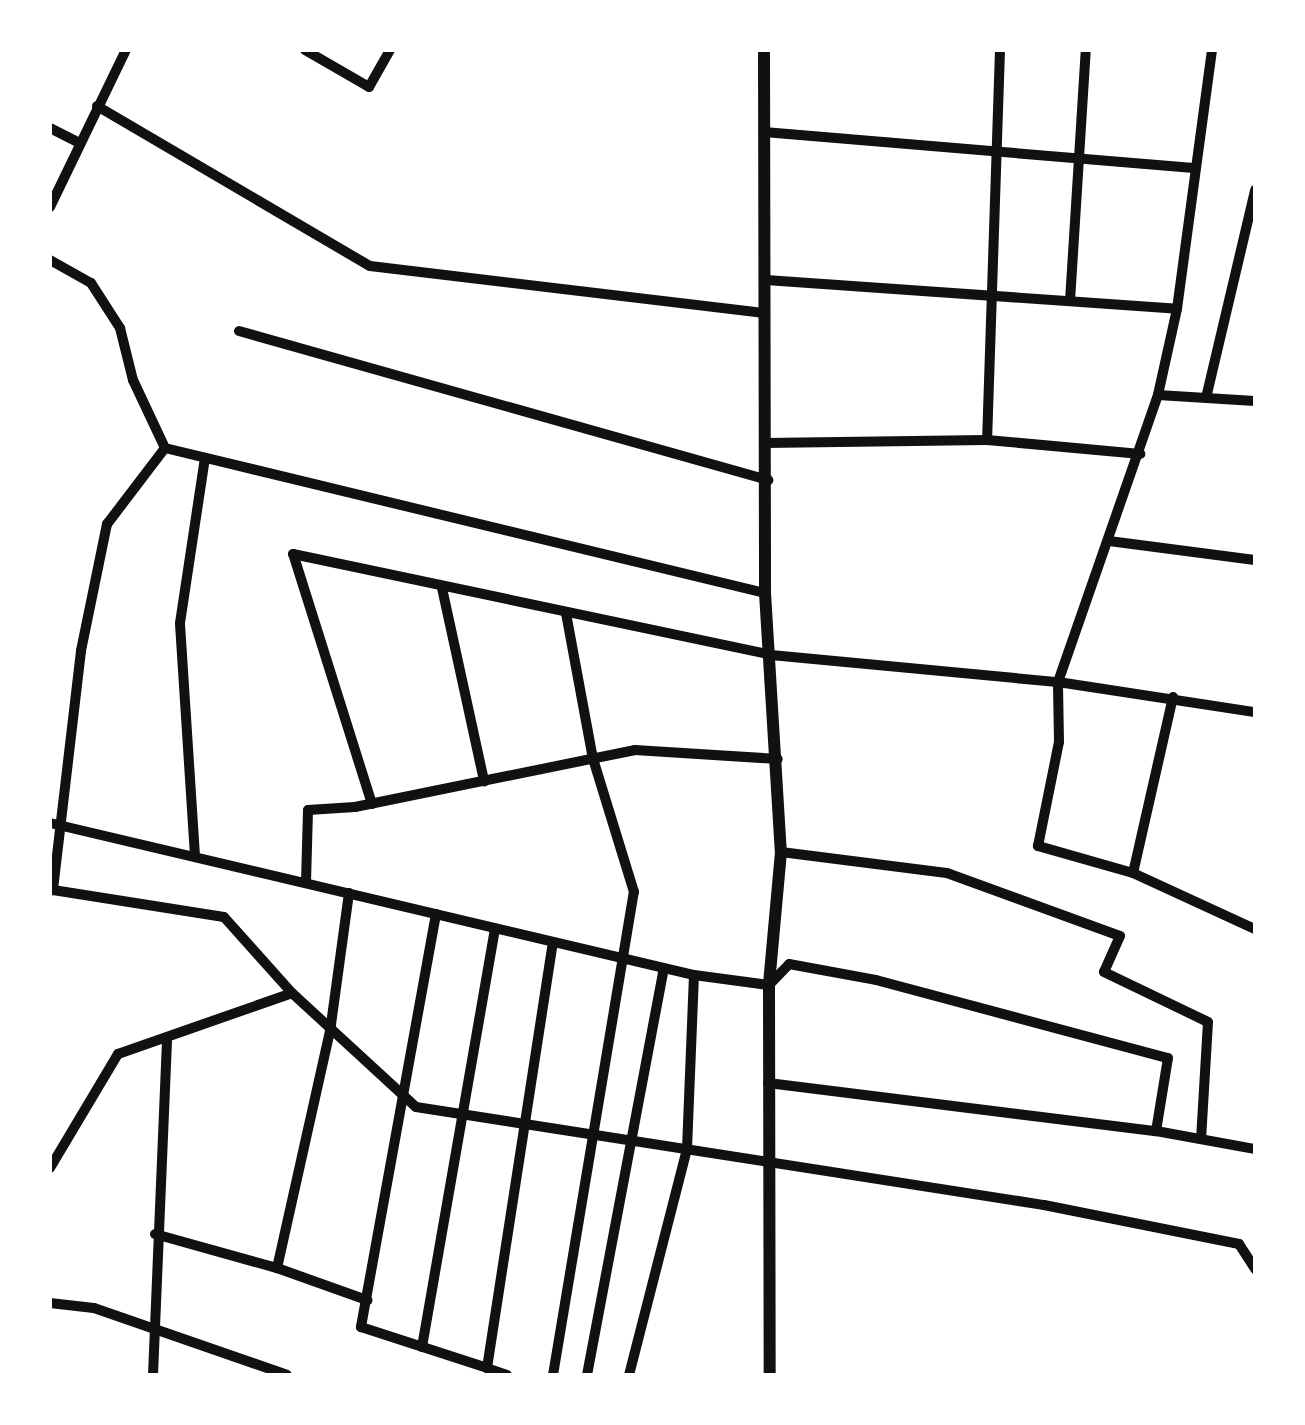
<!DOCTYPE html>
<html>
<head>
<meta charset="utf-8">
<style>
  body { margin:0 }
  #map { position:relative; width:1305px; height:1425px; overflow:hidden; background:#fff; font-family:Montserrat,sans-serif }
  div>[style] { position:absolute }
  .minor>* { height:10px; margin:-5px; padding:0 5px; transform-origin:5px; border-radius:5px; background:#111 }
  .tertiary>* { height:12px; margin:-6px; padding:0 6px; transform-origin:6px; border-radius:6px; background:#111 }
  span { translate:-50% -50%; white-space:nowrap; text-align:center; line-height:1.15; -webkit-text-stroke:9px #fff; paint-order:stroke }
  .frame { position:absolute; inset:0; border:52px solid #fff; pointer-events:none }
</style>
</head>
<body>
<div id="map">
  <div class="minor">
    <div style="left:305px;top:50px;width:74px;rotate:30deg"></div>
    <div style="left:369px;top:87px;width:43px;rotate:-60.4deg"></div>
    <div style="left:1000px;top:50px;width:390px;rotate:91.9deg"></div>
    <div style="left:987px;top:440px;width:154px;rotate:5.2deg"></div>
    <div style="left:1212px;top:50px;width:261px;rotate:97.7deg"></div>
    <div style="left:1177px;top:309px;width:88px;rotate:102.5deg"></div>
    <div style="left:1158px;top:395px;width:97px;rotate:3.5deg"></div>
    <div style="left:97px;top:106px;width:316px;rotate:30.4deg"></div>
    <div style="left:370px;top:266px;width:398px;rotate:6.8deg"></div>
    <div style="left:50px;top:128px;width:31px;rotate:27deg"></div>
    <div style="left:764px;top:132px;width:431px;rotate:4.8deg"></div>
    <div style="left:50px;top:207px;width:174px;rotate:-64.2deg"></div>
    <div style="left:50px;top:260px;width:47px;rotate:29.3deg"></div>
    <div style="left:91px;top:283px;width:54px;rotate:57.2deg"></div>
    <div style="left:120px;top:328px;width:54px;rotate:76deg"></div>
    <div style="left:133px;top:380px;width:75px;rotate:64.8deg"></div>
    <div style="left:766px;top:280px;width:412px;rotate:4deg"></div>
    <div style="left:1070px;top:301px;width:252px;rotate:-86.4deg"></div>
    <div style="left:239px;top:331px;width:550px;rotate:15.73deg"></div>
    <div style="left:1206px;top:398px;width:214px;rotate:-76.7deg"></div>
    <div style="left:765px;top:443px;width:222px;rotate:-0.8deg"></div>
    <div style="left:165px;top:448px;width:96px;rotate:127.3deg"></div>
    <div style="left:107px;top:524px;width:130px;rotate:101.6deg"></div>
    <div style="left:81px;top:651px;width:241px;rotate:96.7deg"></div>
    <div style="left:53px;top:890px;width:173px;rotate:9deg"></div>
    <div style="left:224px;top:917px;width:102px;rotate:48.2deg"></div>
    <div style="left:165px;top:448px;width:617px;rotate:13.59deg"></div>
    <div style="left:1109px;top:541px;width:147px;rotate:7.4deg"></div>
    <div style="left:442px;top:588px;width:198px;rotate:77.7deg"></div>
    <div style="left:1173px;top:697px;width:180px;rotate:102.8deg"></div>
    <div style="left:1133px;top:873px;width:134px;rotate:24.7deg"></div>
    <div style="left:372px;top:804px;width:262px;rotate:-107.5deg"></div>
    <div style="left:293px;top:554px;width:489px;rotate:11.9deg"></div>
    <div style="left:771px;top:655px;width:288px;rotate:5.4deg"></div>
    <div style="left:1058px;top:682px;width:304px;rotate:-70.8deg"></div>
    <div style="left:50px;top:823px;width:662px;rotate:13.28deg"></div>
    <div style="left:694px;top:975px;width:76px;rotate:7.6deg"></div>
    <div style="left:769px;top:985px;width:29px;rotate:-46deg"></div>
    <div style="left:789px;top:964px;width:88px;rotate:10.4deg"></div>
    <div style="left:876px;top:980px;width:302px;rotate:15deg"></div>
    <div style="left:1168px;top:1058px;width:74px;rotate:99.3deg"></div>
    <div style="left:1156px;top:1131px;width:101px;rotate:10.3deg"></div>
    <div style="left:781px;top:852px;width:167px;rotate:7.2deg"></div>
    <div style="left:947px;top:873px;width:184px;rotate:20deg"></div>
    <div style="left:1120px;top:936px;width:39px;rotate:114deg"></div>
    <div style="left:1104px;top:972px;width:115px;rotate:25.7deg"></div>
    <div style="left:1208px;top:1022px;width:117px;rotate:93.4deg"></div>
    <div style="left:195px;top:856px;width:233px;rotate:-93.7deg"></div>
    <div style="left:180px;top:623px;width:167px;rotate:-81.4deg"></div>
    <div style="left:1133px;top:873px;width:99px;rotate:-164.1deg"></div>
    <div style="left:1038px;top:846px;width:106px;rotate:-78.6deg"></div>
    <div style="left:1059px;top:742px;width:60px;rotate:-91deg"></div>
    <div style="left:1058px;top:682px;width:199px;rotate:8.7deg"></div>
    <div style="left:306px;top:882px;width:72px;rotate:-88.4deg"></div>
    <div style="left:308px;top:810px;width:47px;rotate:-3.7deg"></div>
    <div style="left:355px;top:807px;width:286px;rotate:-11.5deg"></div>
    <div style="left:635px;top:750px;width:143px;rotate:3.6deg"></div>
    <div style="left:349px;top:893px;width:139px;rotate:97.8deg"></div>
    <div style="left:330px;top:1031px;width:243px;rotate:102.6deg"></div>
    <div style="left:277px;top:1268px;width:96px;rotate:19.6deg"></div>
    <div style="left:436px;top:914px;width:420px;rotate:100.3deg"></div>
    <div style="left:361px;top:1327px;width:133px;rotate:18deg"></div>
    <div style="left:768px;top:1083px;width:391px;rotate:7.1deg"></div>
    <div style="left:50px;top:1168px;width:133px;rotate:-59.2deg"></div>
    <div style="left:118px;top:1054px;width:184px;rotate:-19.3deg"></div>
    <div style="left:292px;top:993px;width:168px;rotate:42.6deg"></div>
    <div style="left:416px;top:1107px;width:636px;rotate:8.87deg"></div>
    <div style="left:1044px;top:1205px;width:199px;rotate:11.3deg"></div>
    <div style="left:1239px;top:1244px;width:30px;rotate:57deg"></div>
    <div style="left:155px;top:1234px;width:127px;rotate:15.6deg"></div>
    <div style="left:50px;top:1303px;width:44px;rotate:6.5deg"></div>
    <div style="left:94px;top:1308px;width:204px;rotate:19.1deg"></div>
    <div style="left:422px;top:1347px;width:425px;rotate:-80.1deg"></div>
    <div style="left:153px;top:1375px;width:334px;rotate:-87.6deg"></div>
    <div style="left:507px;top:1375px;width:21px;rotate:-161deg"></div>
    <div style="left:487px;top:1368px;width:431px;rotate:-81.2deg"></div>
    <div style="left:553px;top:1375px;width:490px;rotate:-80.5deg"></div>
    <div style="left:634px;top:892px;width:139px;rotate:-107.1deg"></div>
    <div style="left:593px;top:759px;width:147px;rotate:-100.5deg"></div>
    <div style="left:587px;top:1375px;width:414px;rotate:-79.3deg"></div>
    <div style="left:629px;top:1375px;width:233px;rotate:-75.6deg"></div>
    <div style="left:687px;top:1149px;width:174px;rotate:-87.7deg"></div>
  </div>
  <div class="tertiary">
    <div style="left:764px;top:50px;width:543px;rotate:89.89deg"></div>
    <div style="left:765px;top:593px;width:259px;rotate:86.5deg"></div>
    <div style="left:781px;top:852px;width:134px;rotate:95.2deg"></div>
    <div style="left:769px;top:985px;width:390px;rotate:89.9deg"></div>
  </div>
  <div class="frame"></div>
</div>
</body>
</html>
